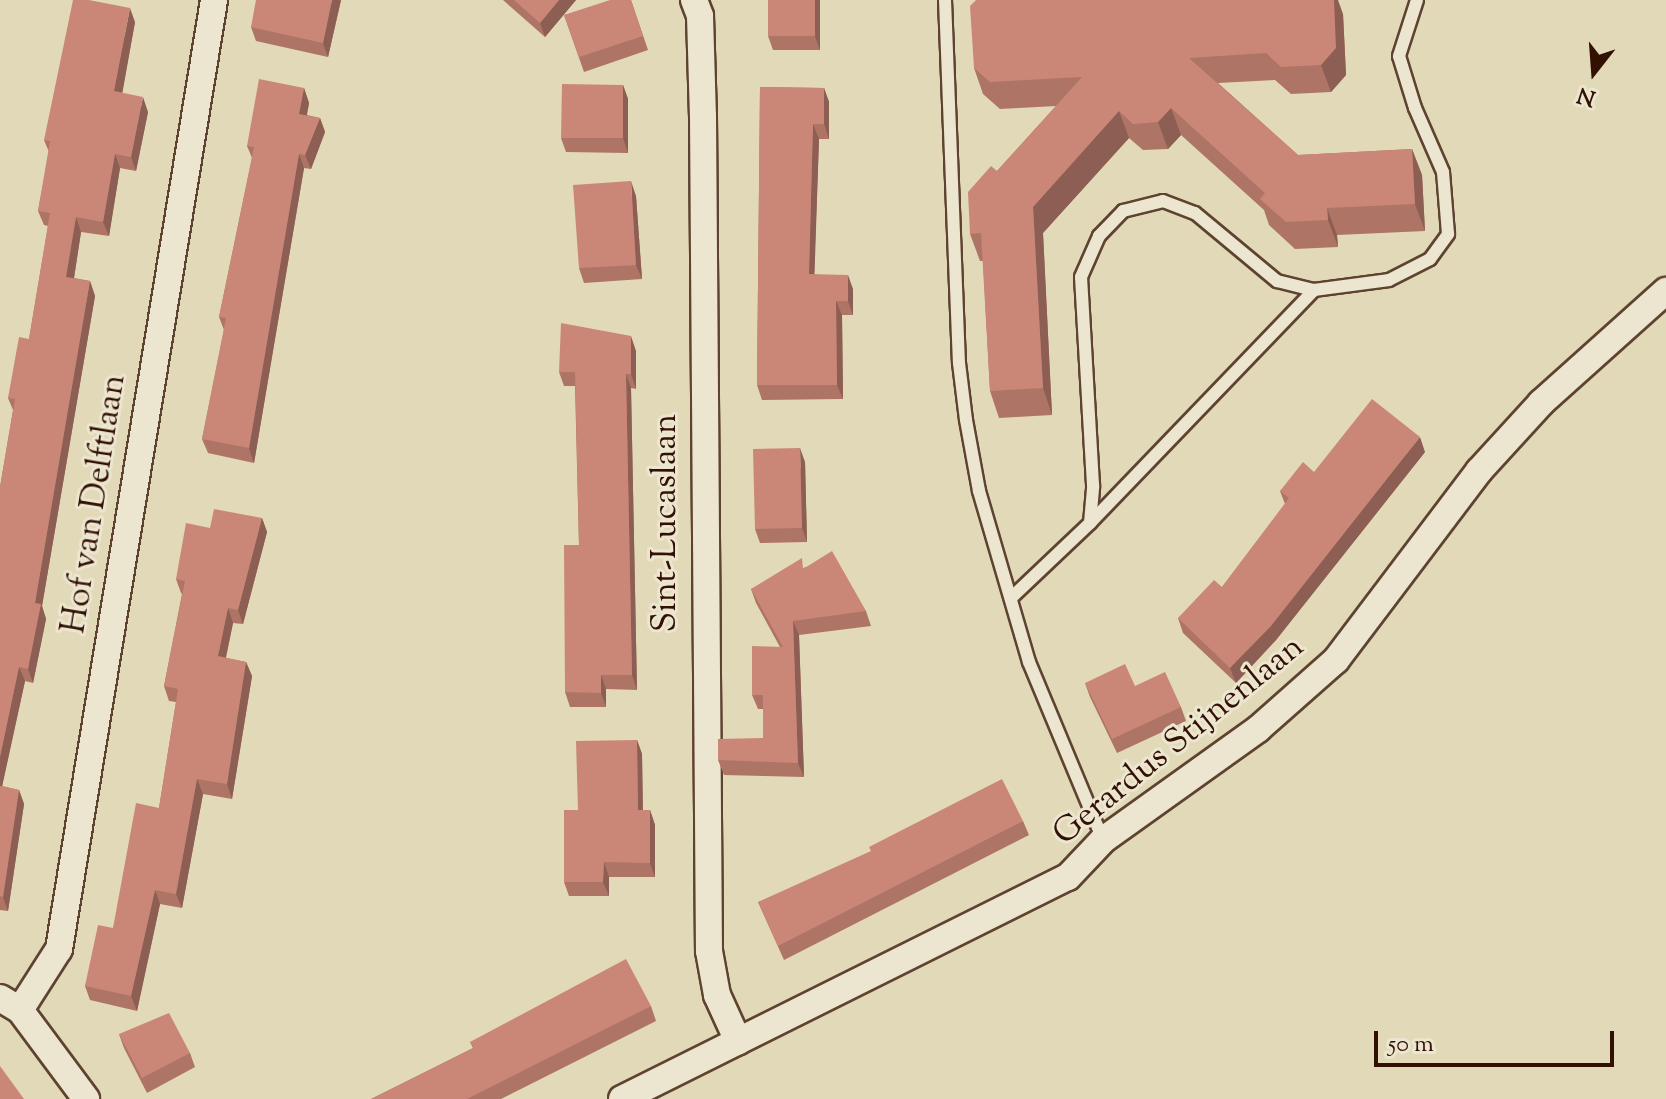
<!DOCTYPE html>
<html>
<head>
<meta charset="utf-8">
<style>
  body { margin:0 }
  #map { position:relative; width:1666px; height:1099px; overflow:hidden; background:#e2d9b8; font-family:"Sorts Mill Goudy",serif }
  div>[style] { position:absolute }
  .roads { filter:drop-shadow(2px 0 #5e4330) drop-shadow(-2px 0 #5e4330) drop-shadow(0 2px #5e4330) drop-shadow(0 -2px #5e4330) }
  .service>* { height:12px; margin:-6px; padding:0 6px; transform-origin:6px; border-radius:6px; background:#ece6d1 }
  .minor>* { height:26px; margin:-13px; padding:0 13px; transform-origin:13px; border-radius:13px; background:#ece6d1 }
  .wall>* { inset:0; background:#ae7466 }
  .shaded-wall>* { inset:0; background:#8d5e53 }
  .building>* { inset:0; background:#ca8777 }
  span { translate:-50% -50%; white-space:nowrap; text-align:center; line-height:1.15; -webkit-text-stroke:6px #ece6d1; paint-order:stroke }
  .street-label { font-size:34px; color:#321103 }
  .north { position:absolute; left:1554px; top:32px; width:80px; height:80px; -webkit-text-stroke:6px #ece6d1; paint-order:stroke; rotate:197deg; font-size:22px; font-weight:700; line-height:32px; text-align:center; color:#321103 }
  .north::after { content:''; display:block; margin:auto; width:28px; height:36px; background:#321103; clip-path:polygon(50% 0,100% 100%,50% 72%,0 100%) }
  .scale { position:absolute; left:1374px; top:1031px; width:240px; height:36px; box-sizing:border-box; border:4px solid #321103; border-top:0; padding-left:10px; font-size:24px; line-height:28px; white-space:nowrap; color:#321103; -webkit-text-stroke:6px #ece6d1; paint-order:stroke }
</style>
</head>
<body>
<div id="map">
  <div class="roads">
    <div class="service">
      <div style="left:945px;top:0;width:363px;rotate:87.8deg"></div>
      <div style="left:959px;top:363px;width:57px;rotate:83deg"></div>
      <div style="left:966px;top:420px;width:72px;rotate:79.6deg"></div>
      <div style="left:979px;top:491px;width:178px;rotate:73.7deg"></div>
      <div style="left:1029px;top:662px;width:193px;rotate:67.4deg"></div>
      <div style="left:1090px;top:523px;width:38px;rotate:-85deg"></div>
      <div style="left:1093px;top:485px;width:208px;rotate:-93.3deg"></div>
      <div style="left:1081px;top:277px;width:45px;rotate:-66.3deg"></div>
      <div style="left:1099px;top:236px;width:35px;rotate:-46deg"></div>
      <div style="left:1123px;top:211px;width:41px;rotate:-14deg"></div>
      <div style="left:1163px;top:201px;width:34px;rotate:21deg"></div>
      <div style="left:1195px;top:213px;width:107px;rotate:39.7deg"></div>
      <div style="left:1277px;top:281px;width:38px;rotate:14deg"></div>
      <div style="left:1011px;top:598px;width:109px;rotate:-43.5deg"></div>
      <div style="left:1090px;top:523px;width:323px;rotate:-46.1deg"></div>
      <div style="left:1314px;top:290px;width:76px;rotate:-7.6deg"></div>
      <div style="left:1389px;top:280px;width:46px;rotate:-27.1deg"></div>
      <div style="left:1430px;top:259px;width:31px;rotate:-54deg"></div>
      <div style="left:1448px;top:234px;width:62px;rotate:-94.6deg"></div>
      <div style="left:1443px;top:172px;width:70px;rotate:-113.6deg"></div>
      <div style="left:1415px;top:108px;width:54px;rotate:-107.1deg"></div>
      <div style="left:1399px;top:56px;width:59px;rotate:-72.2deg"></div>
    </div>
    <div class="minor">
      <div style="left:694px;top:0;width:17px;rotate:69deg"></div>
      <div style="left:700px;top:16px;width:100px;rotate:88.3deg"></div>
      <div style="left:703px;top:116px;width:835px;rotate:89.59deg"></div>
      <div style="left:709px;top:951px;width:45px;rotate:79.7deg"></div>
      <div style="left:717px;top:995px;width:51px;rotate:65.5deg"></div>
      <div style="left:0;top:998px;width:23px;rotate:31deg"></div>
      <div style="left:20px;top:1010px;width:111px;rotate:53.4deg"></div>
      <div style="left:20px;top:1010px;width:72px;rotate:-57.4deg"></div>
      <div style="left:59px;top:949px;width:962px;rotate:-80.72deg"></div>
      <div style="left:622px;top:1099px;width:498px;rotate:-26.5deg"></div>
      <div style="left:1068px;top:877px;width:51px;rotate:-46.6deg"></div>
      <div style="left:1103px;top:840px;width:191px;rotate:-35.6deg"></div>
      <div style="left:1258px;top:729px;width:104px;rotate:-41.5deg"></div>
      <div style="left:1336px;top:660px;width:237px;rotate:-52.9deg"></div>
      <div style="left:1479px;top:471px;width:92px;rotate:-47.6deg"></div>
      <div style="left:1541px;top:403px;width:168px;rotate:-41.9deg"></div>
    </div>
  </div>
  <div class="wall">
    <div style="clip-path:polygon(341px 0,328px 57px,256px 41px,251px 27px)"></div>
    <div style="clip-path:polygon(503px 0,576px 0,545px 37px)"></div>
    <div style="clip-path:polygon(631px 0,648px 50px,584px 72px,564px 15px)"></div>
    <div style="clip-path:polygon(768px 0,820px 0,820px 50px,773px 50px,768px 36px)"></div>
    <div style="clip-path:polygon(1343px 14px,1346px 75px,1331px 92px,1291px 94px,1275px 80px,1218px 83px,1298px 155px,1412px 149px,1422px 175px,1425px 231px,1337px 235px,1338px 247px,1295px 249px,1269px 225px,1264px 210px,1181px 135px,1168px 149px,1143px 150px,1129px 138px,1043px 233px,1052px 415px,999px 418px,990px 391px,983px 261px,980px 261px,970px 234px,997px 171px,1056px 106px,1000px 109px,983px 94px,974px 68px)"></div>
    <div style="clip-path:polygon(135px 22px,122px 93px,148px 112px,136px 171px,120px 168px,109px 236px,81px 232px,74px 278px,90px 281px,95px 296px,42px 606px,46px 619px,33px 683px,25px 681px,2px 786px,19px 790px,24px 804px,8px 911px,0 910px,0 487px,13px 410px,8px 398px,29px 339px,48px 226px,44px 225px,38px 211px,49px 152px,44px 140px)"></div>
    <div style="clip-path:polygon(623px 85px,628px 99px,628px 153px,566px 152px,561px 138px)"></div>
    <div style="clip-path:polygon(760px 87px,824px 88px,829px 102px,829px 139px,819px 139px,814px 274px,853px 289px,853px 315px,842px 315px,843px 399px,762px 400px,757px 385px)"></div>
    <div style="clip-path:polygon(304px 88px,309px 103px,307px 115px,320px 118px,325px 132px,311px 169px,304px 168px,254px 463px,208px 453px,202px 439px,224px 330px,219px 317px,252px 158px,247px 146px)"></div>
    <div style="clip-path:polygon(636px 196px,642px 279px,584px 283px,579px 268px)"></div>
    <div style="clip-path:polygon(636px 351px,636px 389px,631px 388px,637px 690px,606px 689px,606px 707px,570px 707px,565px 692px,579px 545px,575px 386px,564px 386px,559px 372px)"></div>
    <div style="clip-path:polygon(1425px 452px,1276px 640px,1236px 683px,1183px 633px,1178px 618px,1222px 587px,1285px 504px,1280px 491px,1314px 472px)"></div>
    <div style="clip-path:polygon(805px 462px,807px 542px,760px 543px,755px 529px)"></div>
    <div style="clip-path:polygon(262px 518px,267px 532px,243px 624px,233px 623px,226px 658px,246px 662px,252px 676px,232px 799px,203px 794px,182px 908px,160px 904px,137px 1011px,90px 1000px,85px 986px,113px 928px,159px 808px,176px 702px,169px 701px,164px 686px,182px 594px,181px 593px,176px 579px,210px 528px)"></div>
    <div style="clip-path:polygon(806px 567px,866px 611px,871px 626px,799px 635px,804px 777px,724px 775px,718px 760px,763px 738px,763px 709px,758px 709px,752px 695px,780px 647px,756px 603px,751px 589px)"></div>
    <div style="clip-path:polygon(1085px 683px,1135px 686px,1181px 707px,1186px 721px,1117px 753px,1090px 697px)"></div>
    <div style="clip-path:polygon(637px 740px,642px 754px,643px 810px,650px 810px,655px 825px,655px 877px,609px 877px,609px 896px,569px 896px,564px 882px,578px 810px)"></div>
    <div style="clip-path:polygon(1023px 821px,1029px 835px,784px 960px,758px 902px)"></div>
    <div style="clip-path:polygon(651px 1006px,656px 1021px,501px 1099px,371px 1099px,473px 1048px,470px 1042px)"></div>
    <div style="clip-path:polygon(119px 1034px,190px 1053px,195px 1067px,147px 1093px,124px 1048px)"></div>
  </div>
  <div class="shaded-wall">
    <div style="clip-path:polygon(332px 0,341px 0,328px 57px,323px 43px)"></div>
    <div style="clip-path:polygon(559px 0,576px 0,545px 37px,540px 23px)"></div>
    <div style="clip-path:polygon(815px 0,820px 0,820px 50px,815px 36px)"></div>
    <div style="clip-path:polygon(1334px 0,1338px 0,1343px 14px,1346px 75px,1331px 92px,1321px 65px)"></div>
    <div style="clip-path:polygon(130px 8px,135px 22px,120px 106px,114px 91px)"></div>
    <div style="clip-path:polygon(623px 85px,628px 99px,628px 153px,623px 138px)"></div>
    <div style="clip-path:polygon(304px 88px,309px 103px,304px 129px,299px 114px)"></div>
    <div style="clip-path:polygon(824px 88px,829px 102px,829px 139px,824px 124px)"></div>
    <div style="clip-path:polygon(143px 97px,148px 112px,136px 171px,131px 157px)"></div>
    <div style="clip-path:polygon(1171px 108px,1181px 135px,1168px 149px,1158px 122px)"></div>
    <div style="clip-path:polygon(1119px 111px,1129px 138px,1043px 233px,1052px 415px,1043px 388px,1033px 207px)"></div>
    <div style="clip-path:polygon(320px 118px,325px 132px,311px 169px,305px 155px)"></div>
    <div style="clip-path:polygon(813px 124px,819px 139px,814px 289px,809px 274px)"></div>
    <div style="clip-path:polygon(1412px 149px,1422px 175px,1425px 231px,1415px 204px)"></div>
    <div style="clip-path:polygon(115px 154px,120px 168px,109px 236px,103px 222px)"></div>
    <div style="clip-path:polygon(299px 154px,304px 168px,254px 463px,249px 448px)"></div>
    <div style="clip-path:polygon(631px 181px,636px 196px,642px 279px,636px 265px)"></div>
    <div style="clip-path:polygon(1327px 208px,1337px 235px,1338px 247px,1328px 220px)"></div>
    <div style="clip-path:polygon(76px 217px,81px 232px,72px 291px,66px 277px)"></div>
    <div style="clip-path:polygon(848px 275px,853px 289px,853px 315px,848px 301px)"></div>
    <div style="clip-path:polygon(90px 281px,95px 296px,42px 606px,46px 619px,33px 683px,28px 669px,35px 603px)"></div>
    <div style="clip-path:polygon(836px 301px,842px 315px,843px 399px,837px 385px)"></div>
    <div style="clip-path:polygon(631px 336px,636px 351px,636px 389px,631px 374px)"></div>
    <div style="clip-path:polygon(626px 374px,631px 388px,637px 690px,632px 675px)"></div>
    <div style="clip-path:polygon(1420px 437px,1425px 452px,1276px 640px,1236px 683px,1230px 668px)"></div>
    <div style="clip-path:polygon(800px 448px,805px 462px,807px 542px,802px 528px)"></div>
    <div style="clip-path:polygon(262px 518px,267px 532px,243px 624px,238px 610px)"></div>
    <div style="clip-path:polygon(228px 608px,233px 623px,223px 670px,218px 656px)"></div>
    <div style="clip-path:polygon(793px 621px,799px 635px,804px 777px,798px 763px)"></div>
    <div style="clip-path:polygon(246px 662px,252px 676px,232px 799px,227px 784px)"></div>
    <div style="clip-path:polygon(19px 667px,25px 681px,0 796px,0 757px)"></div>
    <div style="clip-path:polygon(601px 675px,606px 689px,606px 707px,601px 693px)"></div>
    <div style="clip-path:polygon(637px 740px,642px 754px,643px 825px,638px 810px)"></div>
    <div style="clip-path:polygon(197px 779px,203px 794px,182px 908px,176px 894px)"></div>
    <div style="clip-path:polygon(19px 790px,24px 804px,8px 911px,3px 897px)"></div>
    <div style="clip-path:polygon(650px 810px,655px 825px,655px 877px,650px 863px)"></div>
    <div style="clip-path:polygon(604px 862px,609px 877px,609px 896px,603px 882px)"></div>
    <div style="clip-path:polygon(155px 890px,160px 904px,137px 1011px,131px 996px)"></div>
  </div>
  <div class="building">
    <div style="clip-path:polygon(73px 0,89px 0,130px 8px,114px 91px,143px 97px,131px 157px,115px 154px,103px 222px,76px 217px,66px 277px,90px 281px,35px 603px,41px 604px,28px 669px,19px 667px,0 757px,0 487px,15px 399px,8px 398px,19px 337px,29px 339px,50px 213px,38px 211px,50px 141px,44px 140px)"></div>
    <div style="clip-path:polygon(256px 0,332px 0,323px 43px,251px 27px)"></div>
    <div style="clip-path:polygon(514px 0,559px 0,540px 23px)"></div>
    <div style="clip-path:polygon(610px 0,631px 0,643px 36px,579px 57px,564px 15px)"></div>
    <div style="clip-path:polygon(768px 0,815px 0,815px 36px,768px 36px)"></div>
    <div style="clip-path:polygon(976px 0,1334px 0,1336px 48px,1321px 65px,1281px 67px,1266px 53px,1189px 58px,1298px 155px,1412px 149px,1415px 204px,1327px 208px,1328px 220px,1286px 222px,1260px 199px,1265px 193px,1171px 108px,1158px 122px,1133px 124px,1119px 111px,1033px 207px,1043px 388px,990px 391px,981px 233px,970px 234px,968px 192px,991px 166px,997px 171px,1082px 77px,990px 82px,974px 68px,970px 6px)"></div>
    <div style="clip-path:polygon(259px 79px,304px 88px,299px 114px,320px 118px,305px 155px,299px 154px,249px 448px,202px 439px,226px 318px,219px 317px,254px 147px,247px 146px)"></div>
    <div style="clip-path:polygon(562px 84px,623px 85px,623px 138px,561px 138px)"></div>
    <div style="clip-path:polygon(760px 87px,824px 88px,824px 124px,813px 124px,809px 274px,848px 275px,848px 301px,836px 301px,837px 385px,757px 385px)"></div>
    <div style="clip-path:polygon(631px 181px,636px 265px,579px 268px,573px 185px)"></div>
    <div style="clip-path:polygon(561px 323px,631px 336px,631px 374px,626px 374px,632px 675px,601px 675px,601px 693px,565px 692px,564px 545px,579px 545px,575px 372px,559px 372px)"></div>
    <div style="clip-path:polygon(1372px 399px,1420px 437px,1271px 626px,1230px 668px,1178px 618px,1214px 580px,1222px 587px,1289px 498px,1280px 491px,1303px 462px,1314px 472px)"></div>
    <div style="clip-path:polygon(800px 448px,802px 528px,755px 529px,753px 449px)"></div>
    <div style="clip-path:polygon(214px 509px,262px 518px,238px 610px,228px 608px,218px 656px,246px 662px,227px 784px,197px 779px,176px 894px,155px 890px,131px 996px,85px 986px,98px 925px,113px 928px,136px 803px,159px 808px,178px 689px,164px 686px,185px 581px,176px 579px,186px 523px,210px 528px)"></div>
    <div style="clip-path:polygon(832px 551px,866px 611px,793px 621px,798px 763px,718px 760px,718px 739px,763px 738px,763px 695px,752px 695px,752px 646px,783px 647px,751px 589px,802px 558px,803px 569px)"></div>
    <div style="clip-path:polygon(1125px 664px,1135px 686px,1165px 672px,1181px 707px,1112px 739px,1085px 683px)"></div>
    <div style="clip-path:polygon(637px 740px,638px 810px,650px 810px,650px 863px,604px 862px,603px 882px,564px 882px,564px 810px,578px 810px,576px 741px)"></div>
    <div style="clip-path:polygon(1002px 779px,1023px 821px,778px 946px,758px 902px,871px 851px,869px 847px)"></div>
    <div style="clip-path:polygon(0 786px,19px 790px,3px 897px,0 896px)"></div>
    <div style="clip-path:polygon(626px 959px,651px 1006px,467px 1099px,371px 1099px,474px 1048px,470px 1042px)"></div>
    <div style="clip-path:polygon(169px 1013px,190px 1053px,142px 1078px,119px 1034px)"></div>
    <div style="clip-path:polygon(0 1066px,24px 1099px,0 1099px)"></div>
  </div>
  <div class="street-label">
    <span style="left:95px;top:504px;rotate:-81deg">Hof van Delftlaan</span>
    <span style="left:667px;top:523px;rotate:-90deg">Sint-Lucaslaan</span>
    <span style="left:1179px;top:741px;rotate:-39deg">Gerardus Stijnenlaan</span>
  </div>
  <div class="north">N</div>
  <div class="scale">50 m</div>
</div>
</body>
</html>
